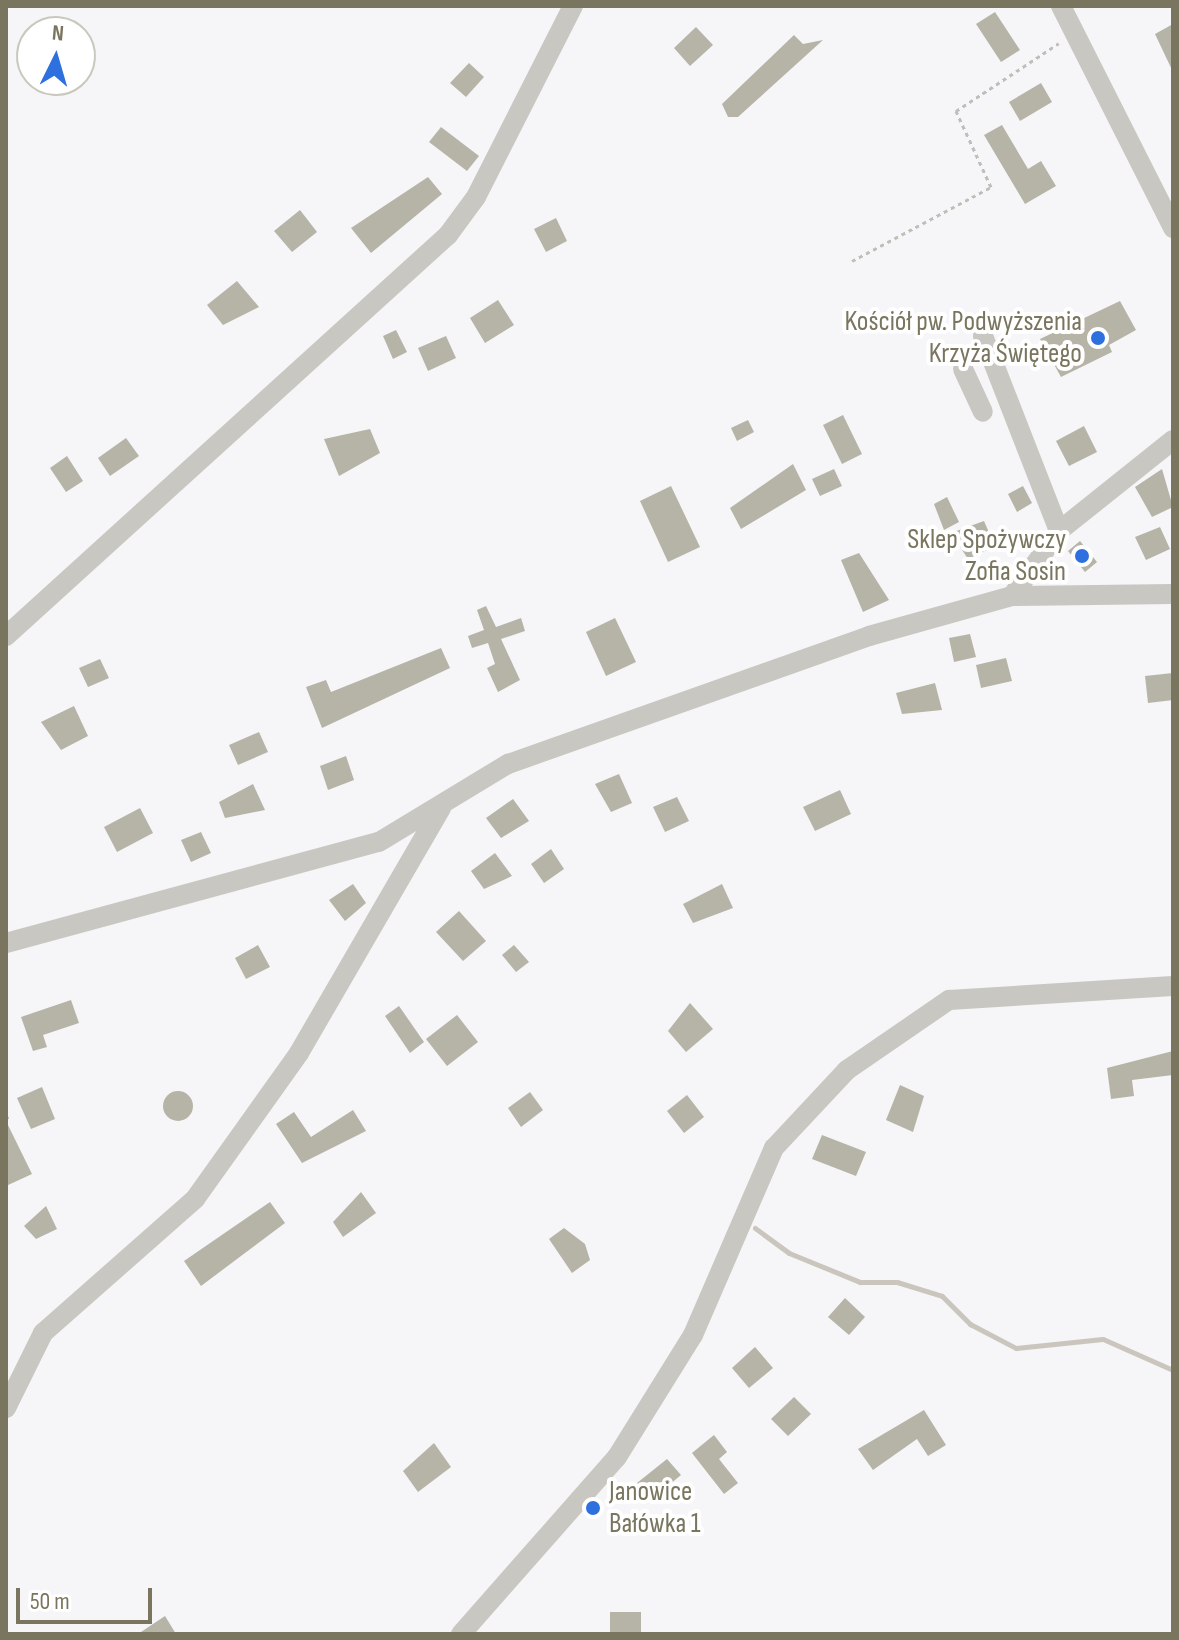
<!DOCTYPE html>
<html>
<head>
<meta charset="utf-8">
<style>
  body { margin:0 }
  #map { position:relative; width:1179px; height:1640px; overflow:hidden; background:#f6f5f8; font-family:"Sofia Sans Condensed",sans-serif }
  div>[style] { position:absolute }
  .stream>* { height:5px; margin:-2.5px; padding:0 2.5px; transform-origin:2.5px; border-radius:2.5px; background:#cbc6bd }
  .building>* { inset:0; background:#b6b4a7 }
  .round { border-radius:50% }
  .path>* { height:3px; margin-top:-1.5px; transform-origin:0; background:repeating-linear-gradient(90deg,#bfbeb9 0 4px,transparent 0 8px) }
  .minor>* { height:20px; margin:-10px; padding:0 10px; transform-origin:10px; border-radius:10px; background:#c8c7c1 }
  .dots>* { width:22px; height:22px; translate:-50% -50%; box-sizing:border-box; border:4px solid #fff; border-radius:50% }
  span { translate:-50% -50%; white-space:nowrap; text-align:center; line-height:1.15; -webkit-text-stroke:8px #fff; paint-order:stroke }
  .poi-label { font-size:28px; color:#79755e }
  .right { translate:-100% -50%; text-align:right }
  .left { translate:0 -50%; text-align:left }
  .frame { position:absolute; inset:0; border:8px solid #79755e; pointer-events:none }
  .north { position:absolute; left:16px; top:16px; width:80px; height:80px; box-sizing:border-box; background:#fff; border:2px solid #c9c8bf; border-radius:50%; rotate:5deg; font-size:22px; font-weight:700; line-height:32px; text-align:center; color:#79755e }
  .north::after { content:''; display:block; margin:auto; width:28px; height:36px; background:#2e70de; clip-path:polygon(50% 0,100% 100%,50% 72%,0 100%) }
  .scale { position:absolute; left:16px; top:1588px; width:136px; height:36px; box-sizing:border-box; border:4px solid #79755e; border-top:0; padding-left:10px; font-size:24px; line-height:28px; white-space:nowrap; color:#79755e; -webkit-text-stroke:6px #fff; paint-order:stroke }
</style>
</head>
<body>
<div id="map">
  <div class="stream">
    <div style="left:755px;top:1228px;width:42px;rotate:36.3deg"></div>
    <div style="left:789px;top:1253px;width:77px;rotate:22.2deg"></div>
    <div style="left:860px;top:1282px;width:37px"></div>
    <div style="left:897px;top:1282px;width:47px;rotate:17.3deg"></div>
    <div style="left:942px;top:1296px;width:40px;rotate:45deg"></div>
    <div style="left:970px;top:1324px;width:52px;rotate:27.6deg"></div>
    <div style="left:1016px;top:1348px;width:87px;rotate:-5.9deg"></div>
    <div style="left:1103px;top:1339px;width:77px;rotate:23.9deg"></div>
  </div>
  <div class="building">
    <div style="clip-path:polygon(995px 12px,1020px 50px,1001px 62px,976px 24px)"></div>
    <div style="clip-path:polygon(1173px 24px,1173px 72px,1155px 34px)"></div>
    <div style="clip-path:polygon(696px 27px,713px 45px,690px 66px,674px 48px)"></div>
    <div style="clip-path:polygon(794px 35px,803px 44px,823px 40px,738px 117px,728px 117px,722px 104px)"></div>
    <div style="clip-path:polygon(469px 63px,484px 77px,466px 97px,450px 83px)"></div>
    <div style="clip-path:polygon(1041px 83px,1052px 102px,1020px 121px,1009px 102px)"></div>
    <div style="clip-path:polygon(1002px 125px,1028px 169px,1041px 161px,1056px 186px,1025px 204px,984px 135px)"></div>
    <div style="clip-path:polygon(441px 127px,479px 156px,467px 171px,429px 142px)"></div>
    <div style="clip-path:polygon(428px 177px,442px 194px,371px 253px,351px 228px)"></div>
    <div style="clip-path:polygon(300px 210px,317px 232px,292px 252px,274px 231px)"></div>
    <div style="clip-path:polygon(556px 218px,567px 241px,546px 252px,534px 229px)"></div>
    <div style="clip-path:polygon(237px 281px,259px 307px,223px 325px,207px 305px)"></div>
    <div style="clip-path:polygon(498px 300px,514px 325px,485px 343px,470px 318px)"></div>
    <div style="clip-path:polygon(1120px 301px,1136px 330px,1109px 345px,1112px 352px,1061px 377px,1040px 339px)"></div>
    <div style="clip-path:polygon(396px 330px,407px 352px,393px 359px,383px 336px)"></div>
    <div style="clip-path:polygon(446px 336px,456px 358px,428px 371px,418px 348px)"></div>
    <div style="clip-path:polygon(843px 415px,862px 454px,842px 464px,823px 425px)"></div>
    <div style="clip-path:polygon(748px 420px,754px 432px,737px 441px,731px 428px)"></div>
    <div style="clip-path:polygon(1084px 426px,1097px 452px,1069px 466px,1056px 441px)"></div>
    <div style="clip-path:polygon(370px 429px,380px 453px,339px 476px,324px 439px)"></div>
    <div style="clip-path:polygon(126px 438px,139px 456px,110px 476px,98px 458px)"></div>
    <div style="clip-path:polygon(67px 456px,83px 481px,66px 492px,50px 468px)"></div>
    <div style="clip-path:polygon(793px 464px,806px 490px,741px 529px,730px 508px)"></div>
    <div style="clip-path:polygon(834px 469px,842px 486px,820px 496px,812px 479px)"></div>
    <div style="clip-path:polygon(1162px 469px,1173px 507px,1152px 517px,1135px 487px)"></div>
    <div style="clip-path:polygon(671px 486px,700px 547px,668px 562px,640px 501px)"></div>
    <div style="clip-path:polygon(1023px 486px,1032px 503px,1017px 512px,1008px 494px)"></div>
    <div style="clip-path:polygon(947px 497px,959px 522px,944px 530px,934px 504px)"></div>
    <div style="clip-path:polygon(984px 521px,995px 546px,968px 559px,951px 533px)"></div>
    <div style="clip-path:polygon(1160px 527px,1170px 549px,1146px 560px,1135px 537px)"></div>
    <div style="clip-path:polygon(1080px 541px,1097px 562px,1085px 572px,1068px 551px)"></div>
    <div style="clip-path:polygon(859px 553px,889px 600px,863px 612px,841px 560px)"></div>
    <div style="clip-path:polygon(486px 606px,496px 627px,521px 618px,525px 631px,501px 639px,520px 680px,498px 692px,487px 668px,495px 664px,488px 643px,472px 648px,468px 636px,484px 630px,477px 610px)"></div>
    <div style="clip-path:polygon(615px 618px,636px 662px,606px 676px,586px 632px)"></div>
    <div style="clip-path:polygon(970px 634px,976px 657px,954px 662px,949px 638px)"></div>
    <div style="clip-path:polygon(441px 648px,450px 668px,322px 728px,306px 687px,326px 680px,331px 692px)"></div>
    <div style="clip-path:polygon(1006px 658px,1012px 681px,981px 688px,976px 665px)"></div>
    <div style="clip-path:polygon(100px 659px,109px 678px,88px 687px,79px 668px)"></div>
    <div style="clip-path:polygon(1173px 673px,1173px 700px,1148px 703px,1145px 676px)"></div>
    <div style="clip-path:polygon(935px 683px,942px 710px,902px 714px,896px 693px)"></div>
    <div style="clip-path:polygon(74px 706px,88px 736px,61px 750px,41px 722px)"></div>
    <div style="clip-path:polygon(259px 732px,268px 752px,238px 765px,229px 745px)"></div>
    <div style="clip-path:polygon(346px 756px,354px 780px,328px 790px,320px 766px)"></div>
    <div style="clip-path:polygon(619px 774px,632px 803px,611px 812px,595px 784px)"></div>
    <div style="clip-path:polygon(253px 784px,265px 810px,225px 818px,219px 802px)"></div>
    <div style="clip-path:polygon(840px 790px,851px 814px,815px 831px,803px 807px)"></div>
    <div style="clip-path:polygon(677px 797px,689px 821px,665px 832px,653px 807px)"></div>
    <div style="clip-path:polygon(513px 799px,529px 821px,501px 838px,486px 818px)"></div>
    <div style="clip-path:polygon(140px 808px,153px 833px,117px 852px,104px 827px)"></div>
    <div style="clip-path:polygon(201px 832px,211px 853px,191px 862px,181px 840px)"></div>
    <div style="clip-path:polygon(551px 849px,564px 869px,544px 883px,531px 864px)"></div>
    <div style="clip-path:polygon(495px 853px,512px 876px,484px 889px,471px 871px)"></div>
    <div style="clip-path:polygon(353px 884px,366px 903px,345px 921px,329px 900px)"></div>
    <div style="clip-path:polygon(722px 884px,733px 908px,693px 923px,683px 904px)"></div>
    <div style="clip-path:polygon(459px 911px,486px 941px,463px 961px,436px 932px)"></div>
    <div style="clip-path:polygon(258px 945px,270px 967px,246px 979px,235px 958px)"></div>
    <div style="clip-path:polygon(514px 945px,529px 962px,516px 972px,502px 955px)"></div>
    <div style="clip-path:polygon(71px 1000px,79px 1023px,43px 1035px,47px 1047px,33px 1051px,21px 1017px)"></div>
    <div style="clip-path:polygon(690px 1003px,713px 1029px,686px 1052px,668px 1031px)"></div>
    <div style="clip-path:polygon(399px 1006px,424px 1042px,410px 1053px,385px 1016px)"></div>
    <div style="clip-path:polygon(457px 1015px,478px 1042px,447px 1066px,426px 1039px)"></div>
    <div style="clip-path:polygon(1173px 1051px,1173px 1075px,1132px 1080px,1134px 1096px,1111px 1099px,1107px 1068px)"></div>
    <div style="clip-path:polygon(900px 1085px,924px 1096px,913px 1132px,886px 1120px)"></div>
    <div style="clip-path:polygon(42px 1087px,55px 1119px,31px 1129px,17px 1098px)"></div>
    <div class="round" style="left:163px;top:1091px;width:30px;height:30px"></div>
    <div style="clip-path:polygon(530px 1092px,543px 1110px,521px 1127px,508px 1108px)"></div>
    <div style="clip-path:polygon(687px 1095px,704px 1117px,684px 1133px,667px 1111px)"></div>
    <div style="clip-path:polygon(353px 1110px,366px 1131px,302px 1163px,276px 1124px,294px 1112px,311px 1137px)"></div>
    <div style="clip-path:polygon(6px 1121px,32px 1174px,6px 1186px)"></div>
    <div style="clip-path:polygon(822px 1135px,866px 1152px,856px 1176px,812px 1159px)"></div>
    <div style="clip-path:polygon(361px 1192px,376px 1213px,343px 1237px,333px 1222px)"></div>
    <div style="clip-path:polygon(270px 1202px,285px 1223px,201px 1286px,184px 1261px)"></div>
    <div style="clip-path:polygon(46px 1206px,57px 1229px,36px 1239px,24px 1226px)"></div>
    <div style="clip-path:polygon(564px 1228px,585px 1244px,590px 1260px,572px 1273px,549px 1239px)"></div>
    <div style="clip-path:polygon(845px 1298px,865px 1317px,849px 1335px,828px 1317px)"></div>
    <div style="clip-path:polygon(755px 1347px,773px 1368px,749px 1388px,732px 1368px)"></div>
    <div style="clip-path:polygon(794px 1397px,811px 1414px,788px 1436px,771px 1419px)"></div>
    <div style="clip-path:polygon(924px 1410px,946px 1445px,928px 1456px,917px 1439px,873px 1470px,858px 1449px)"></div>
    <div style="clip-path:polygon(714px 1435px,727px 1452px,719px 1459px,738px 1483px,724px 1494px,692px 1453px)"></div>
    <div style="clip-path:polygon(434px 1443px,451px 1467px,418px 1492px,403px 1471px)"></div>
    <div style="clip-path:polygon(667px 1459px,681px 1475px,651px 1500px,637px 1483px)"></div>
    <div style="clip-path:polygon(610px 1612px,641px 1612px,641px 1634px,610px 1634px)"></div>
    <div style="clip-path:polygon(165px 1616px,176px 1634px,138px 1634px)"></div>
  </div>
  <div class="path">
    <div style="left:852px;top:261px;width:157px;rotate:-28deg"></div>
    <div style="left:991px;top:187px;width:84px;rotate:-114.7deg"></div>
    <div style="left:956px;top:111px;width:123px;rotate:-33.4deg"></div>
    <div style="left:6px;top:1115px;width:7px;rotate:63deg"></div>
  </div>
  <div class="minor">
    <div style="left:1061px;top:6px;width:249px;rotate:63.2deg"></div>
    <div style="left:983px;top:336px;width:209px;rotate:68.7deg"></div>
    <div style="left:963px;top:369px;width:47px;rotate:65.1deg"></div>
    <div style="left:1012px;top:596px;width:80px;rotate:-54.1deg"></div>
    <div style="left:1059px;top:531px;width:146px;rotate:-38.6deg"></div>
    <div style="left:6px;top:636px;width:597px;rotate:-42.22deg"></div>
    <div style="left:448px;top:235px;width:47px;rotate:-53.6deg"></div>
    <div style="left:476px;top:197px;width:214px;rotate:-63.1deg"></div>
    <div style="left:6px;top:943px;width:386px;rotate:-15.2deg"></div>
    <div style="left:379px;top:842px;width:151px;rotate:-31.2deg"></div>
    <div style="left:508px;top:764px;width:383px;rotate:-19.5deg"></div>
    <div style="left:869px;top:636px;width:148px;rotate:-15.6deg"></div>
    <div style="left:1012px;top:596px;width:161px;rotate:-0.7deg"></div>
    <div style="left:6px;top:1408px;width:84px;rotate:-63.7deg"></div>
    <div style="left:43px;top:1333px;width:203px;rotate:-41.4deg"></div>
    <div style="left:195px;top:1199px;width:179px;rotate:-54.5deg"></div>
    <div style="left:299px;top:1053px;width:283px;rotate:-59.9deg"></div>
    <div style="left:461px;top:1634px;width:236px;rotate:-48.6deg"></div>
    <div style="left:617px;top:1457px;width:144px;rotate:-58.1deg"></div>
    <div style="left:693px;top:1335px;width:204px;rotate:-66.6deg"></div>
    <div style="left:774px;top:1148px;width:107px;rotate:-46.9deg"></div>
    <div style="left:847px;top:1070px;width:124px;rotate:-34.5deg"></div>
    <div style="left:949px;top:1000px;width:224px;rotate:-3.6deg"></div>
  </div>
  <div class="dots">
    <div style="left:1098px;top:338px;background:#2e70de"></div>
    <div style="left:1082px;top:556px;background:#2e70de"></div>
    <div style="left:593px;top:1508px;background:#2e70de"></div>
  </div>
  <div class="poi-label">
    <span class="right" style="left:1082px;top:338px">Kościół pw. Podwyższenia<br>Krzyża Świętego</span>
    <span class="right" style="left:1066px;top:556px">Sklep Spożywczy<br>Zofia Sosin</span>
    <span class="left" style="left:609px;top:1508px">Janowice<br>Bałówka 1</span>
  </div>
  <div class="frame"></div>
  <div class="north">N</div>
  <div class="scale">50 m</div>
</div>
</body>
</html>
